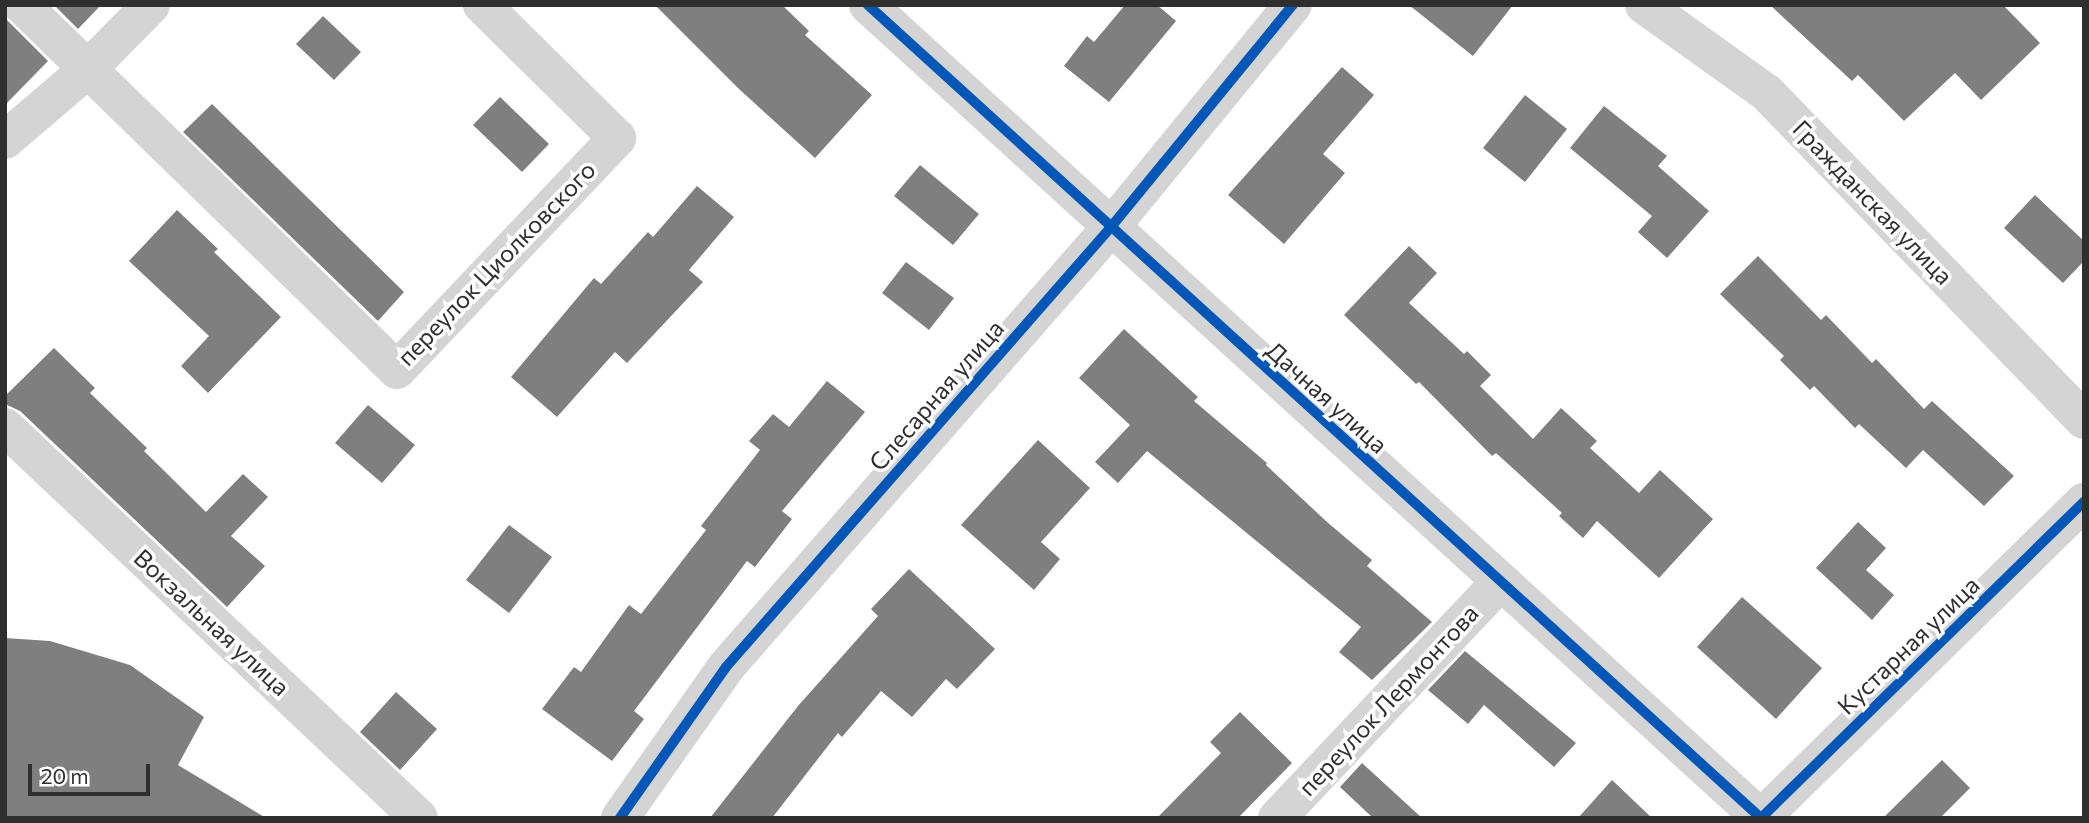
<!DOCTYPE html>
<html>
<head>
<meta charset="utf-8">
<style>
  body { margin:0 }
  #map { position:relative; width:2089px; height:823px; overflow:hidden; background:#fff; font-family:Commissioner,sans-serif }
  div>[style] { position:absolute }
  .building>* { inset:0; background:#7f7f7f }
  .minor>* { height:38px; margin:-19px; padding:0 19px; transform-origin:19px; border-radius:19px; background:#d4d4d4 }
  .cycleway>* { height:10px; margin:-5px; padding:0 5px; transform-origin:5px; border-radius:5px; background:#0057b8 }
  span { translate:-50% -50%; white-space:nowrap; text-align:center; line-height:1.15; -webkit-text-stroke:7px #fff; paint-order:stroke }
  .street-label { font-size:24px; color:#2f2f2f }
  .frame { position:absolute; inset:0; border:7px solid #2f2f2f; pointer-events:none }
  .scale { position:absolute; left:28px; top:764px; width:122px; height:32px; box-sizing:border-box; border:4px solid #2f2f2f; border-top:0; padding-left:9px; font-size:21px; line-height:24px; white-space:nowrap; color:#2f2f2f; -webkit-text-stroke:5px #fff; paint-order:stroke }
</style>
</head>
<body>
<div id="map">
  <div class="building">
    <div style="clip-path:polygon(54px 5px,101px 5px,78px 29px)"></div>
    <div style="clip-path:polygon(655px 5px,782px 5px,809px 31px,805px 35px,872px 95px,815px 158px,739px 89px)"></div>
    <div style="clip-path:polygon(1125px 5px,1157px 5px,1176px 21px,1109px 102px,1064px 66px,1087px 36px,1094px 42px)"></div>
    <div style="clip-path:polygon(1409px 5px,1513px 5px,1473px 56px)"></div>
    <div style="clip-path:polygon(1770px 5px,2003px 5px,2040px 43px,1981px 100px,1955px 73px,1904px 121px,1858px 75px,1852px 81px)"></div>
    <div style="clip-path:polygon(323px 16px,361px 52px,334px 80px,296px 44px)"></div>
    <div style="clip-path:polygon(5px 18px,48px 61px,5px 105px)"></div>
    <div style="clip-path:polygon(1342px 67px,1374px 95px,1323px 154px,1345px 173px,1284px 244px,1228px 195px)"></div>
    <div style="clip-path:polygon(1525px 95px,1567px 129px,1525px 182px,1483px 148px)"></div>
    <div style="clip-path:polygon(500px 97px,549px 144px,522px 172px,473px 125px)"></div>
    <div style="clip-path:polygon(212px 104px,404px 292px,378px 321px,183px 132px)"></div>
    <div style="clip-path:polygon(1604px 106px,1667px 156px,1658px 166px,1709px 211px,1667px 258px,1638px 232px,1652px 216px,1570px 148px)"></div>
    <div style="clip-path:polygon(920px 165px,979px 214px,953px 245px,894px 196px)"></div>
    <div style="clip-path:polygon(697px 186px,734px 217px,689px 270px,703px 282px,627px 363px,615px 352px,557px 417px,511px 377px,594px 278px,601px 284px,648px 232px,653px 237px)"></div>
    <div style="clip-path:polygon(2035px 195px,2084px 241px,2084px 261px,2063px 283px,2004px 228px)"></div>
    <div style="clip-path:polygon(177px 210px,218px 249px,214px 252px,281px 317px,208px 393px,181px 366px,209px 336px,129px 261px)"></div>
    <div style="clip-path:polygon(1409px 246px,1437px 273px,1409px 303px,1464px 354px,1467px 351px,1491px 375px,1480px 386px,1533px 439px,1561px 408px,1597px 441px,1590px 448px,1639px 493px,1660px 470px,1713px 519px,1659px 578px,1597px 521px,1583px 538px,1559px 516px,1562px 513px,1496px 453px,1492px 456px,1419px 382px,1416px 384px,1344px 315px)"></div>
    <div style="clip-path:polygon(1758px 256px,1821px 320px,1826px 315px,1872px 363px,1876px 359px,1924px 409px,1932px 401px,2014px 476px,1984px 506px,1923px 450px,1906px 468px,1859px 424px,1855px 428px,1814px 386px,1810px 390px,1780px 360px,1784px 356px,1720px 294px)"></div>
    <div style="clip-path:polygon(906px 262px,954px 298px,929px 330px,882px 293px)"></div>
    <div style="clip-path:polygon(1124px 329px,1198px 397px,1194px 401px,1267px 463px,1266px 465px,1327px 522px,1372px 560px,1367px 566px,1432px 622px,1372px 680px,1339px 652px,1361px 627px,1147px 451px,1118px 483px,1095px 462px,1130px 425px,1079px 378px)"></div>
    <div style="clip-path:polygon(54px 348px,95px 388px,90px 393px,147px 448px,144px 451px,206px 512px,243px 474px,268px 497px,231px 536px,265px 566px,227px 607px,20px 411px,5px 404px,5px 396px)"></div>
    <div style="clip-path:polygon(827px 381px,865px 412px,782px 511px,792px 519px,755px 567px,747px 561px,634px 711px,644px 719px,612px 761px,542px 709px,574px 667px,581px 672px,629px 605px,641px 614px,706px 530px,701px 526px,760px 450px,749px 441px,773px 414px,789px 427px)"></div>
    <div style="clip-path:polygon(368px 405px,415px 445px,382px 483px,335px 443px)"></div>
    <div style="clip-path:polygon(1038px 440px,1090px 488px,1041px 542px,1060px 559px,1034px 590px,961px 525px)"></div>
    <div style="clip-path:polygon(1858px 522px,1886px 548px,1866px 570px,1894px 595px,1872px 620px,1816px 568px)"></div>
    <div style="clip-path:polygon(509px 525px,552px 557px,509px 613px,466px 580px)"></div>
    <div style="clip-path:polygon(909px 569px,995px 649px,957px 689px,946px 679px,912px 717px,881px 691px,842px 737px,838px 733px,772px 818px,710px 818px,798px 706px,878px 616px,871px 609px)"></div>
    <div style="clip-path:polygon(1742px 597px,1822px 668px,1776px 719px,1697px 647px)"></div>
    <div style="clip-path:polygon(5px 638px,50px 641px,130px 665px,204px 717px,178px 765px,266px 818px,5px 818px)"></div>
    <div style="clip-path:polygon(1465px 651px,1576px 743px,1554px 767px,1484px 705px,1468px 724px,1428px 690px)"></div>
    <div style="clip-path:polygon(396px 692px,437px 729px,400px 770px,360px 732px)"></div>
    <div style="clip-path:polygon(1240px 712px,1292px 763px,1238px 818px,1157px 818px,1221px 753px,1210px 742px)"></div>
    <div style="clip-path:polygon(1942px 760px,1970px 788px,1940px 818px,1883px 818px)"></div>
    <div style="clip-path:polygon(1362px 763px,1422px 818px,1373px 818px,1340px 787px)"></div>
    <div style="clip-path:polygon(1612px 780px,1652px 818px,1578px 818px)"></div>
  </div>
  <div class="minor">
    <div style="left:22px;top:5px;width:523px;rotate:44.23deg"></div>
    <div style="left:397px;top:370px;width:320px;rotate:-46.5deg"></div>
    <div style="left:617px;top:138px;width:190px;rotate:-135.4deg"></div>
    <div style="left:868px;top:5px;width:1208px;rotate:42.32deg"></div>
    <div style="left:1761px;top:818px;width:452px;rotate:-44.4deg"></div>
    <div style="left:1644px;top:5px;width:151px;rotate:35.6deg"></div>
    <div style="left:1767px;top:93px;width:455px;rotate:45.9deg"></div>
    <div style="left:5px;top:140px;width:108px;rotate:-40.5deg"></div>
    <div style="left:87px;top:70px;width:91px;rotate:-45.4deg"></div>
    <div style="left:5px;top:427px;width:569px;rotate:43.36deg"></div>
    <div style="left:620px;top:818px;width:184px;rotate:-54.9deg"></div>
    <div style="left:726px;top:667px;width:585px;rotate:-48.81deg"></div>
    <div style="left:1111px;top:227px;width:287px;rotate:-50.7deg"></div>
    <div style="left:1277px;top:818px;width:325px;rotate:-46.6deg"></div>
  </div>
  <div class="cycleway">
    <div style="left:868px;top:5px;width:1208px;rotate:42.32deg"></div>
    <div style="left:1761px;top:818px;width:452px;rotate:-44.4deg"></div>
    <div style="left:620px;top:818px;width:184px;rotate:-54.9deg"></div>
    <div style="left:726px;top:667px;width:585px;rotate:-48.81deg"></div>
    <div style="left:1111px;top:227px;width:287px;rotate:-50.7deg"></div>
  </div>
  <div class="street-label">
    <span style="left:1873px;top:202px;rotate:46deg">Гражданская улица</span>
    <span style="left:496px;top:263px;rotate:-46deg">переулок Циолковского</span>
    <span style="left:936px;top:395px;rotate:-49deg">Слесарная улица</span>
    <span style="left:1327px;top:397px;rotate:42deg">Дачная улица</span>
    <span style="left:212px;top:622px;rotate:43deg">Вокзальная улица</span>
    <span style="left:1908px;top:645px;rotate:-44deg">Кустарная улица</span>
    <span style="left:1388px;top:700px;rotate:-47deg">переулок Лермонтова</span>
  </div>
  <div class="frame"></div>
  <div class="scale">20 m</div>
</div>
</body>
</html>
